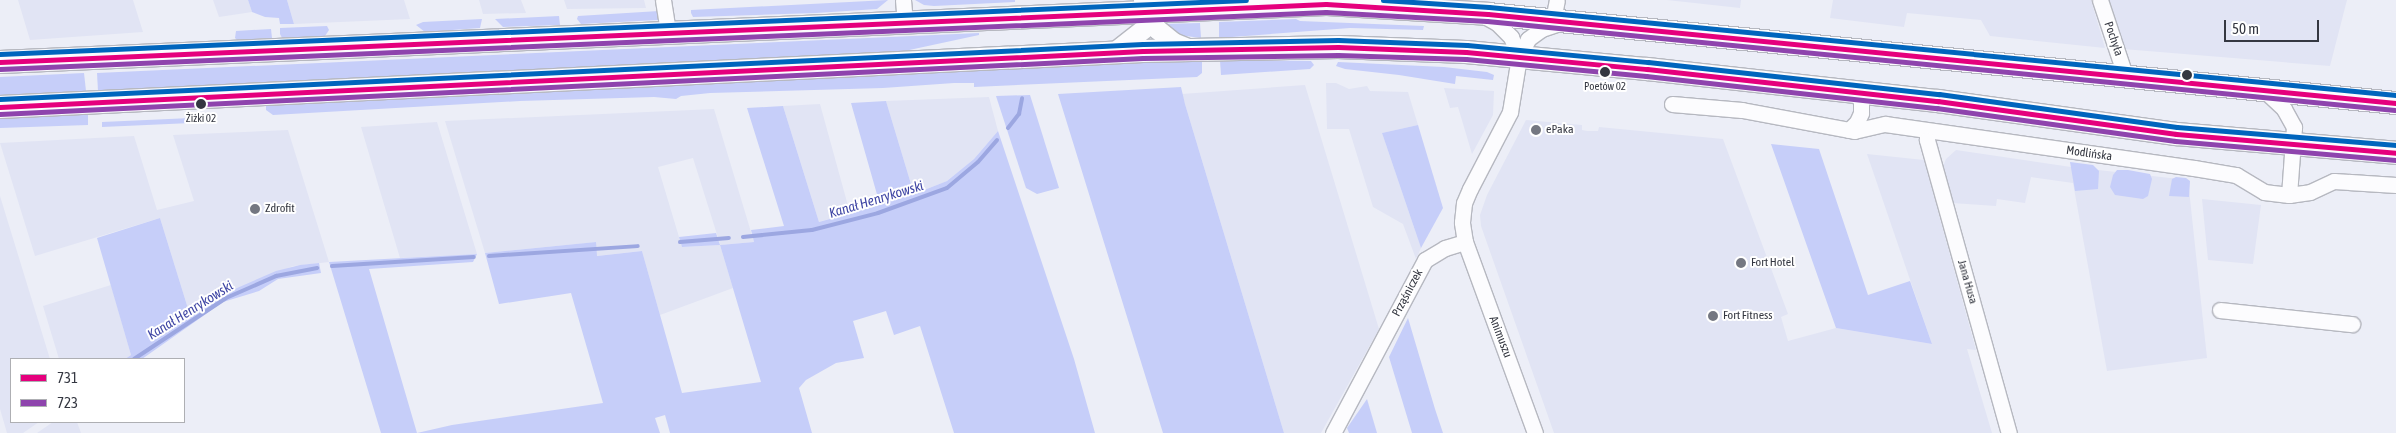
<!DOCTYPE html>
<html>
<head>
<meta charset="utf-8">
<style>
  body { margin:0 }
  #map { position:relative; width:2396px; height:433px; overflow:hidden; background:#eceef7; font-family:"Asap Condensed",sans-serif }
  div>[style] { position:absolute }
  .built>* { inset:0; background:#e1e4f4 }
  .green>* { inset:0; background:#c6cef9 }
  .stream>* { height:4px; margin:-2px; padding:0 2px; transform-origin:2px; border-radius:2px; background:#9ca7e1 }
  .roads { filter:drop-shadow(1px 0 #b6b8c0) drop-shadow(-1px 0 #b6b8c0) drop-shadow(0 1px #b6b8c0) drop-shadow(0 -1px #b6b8c0) }
  .minor>* { height:15px; margin:-7.5px; padding:0 7.5px; transform-origin:7.5px; border-radius:7.5px; background:#fcfcfe }
  .tertiary>* { height:19px; margin:-9.5px; padding:0 9.5px; transform-origin:9.5px; border-radius:9.5px; background:#fcfcfe }
  .primary>* { height:22px; margin:-11px; padding:0 11px; transform-origin:11px; border-radius:11px; background:#fcfcfe }
  .bus-1>* { height:5px; margin:-2.5px; padding:0 2.5px; transform-origin:2.5px; border-radius:2.5px; background:#e5007d }
  .bus-2>* { height:5px; margin:-2.5px; padding:0 2.5px; transform-origin:2.5px; border-radius:2.5px; background:#8e44ad }
  .bus-3>* { height:5px; margin:-2.5px; padding:0 2.5px; transform-origin:2.5px; border-radius:2.5px; background:#0065bd }
  .dots>* { width:14px; height:14px; translate:-50% -50%; box-sizing:border-box; border:2px solid #fff; border-radius:50% }
  span { translate:-50% -50%; white-space:nowrap; text-align:center; line-height:1.15; -webkit-text-stroke:4px #fff; paint-order:stroke }
  .bus-label { font-size:11px; color:#343741 }
  .street-label { font-size:12px; color:#343741 }
  .poi-label { font-size:12px; color:#343741 }
  .left { translate:0 -50%; text-align:left }
  .water-label { font-size:14px; color:#3e45a4; font-style:italic }
  .legend { position:absolute; left:10px; top:358px; width:175px; height:65px; box-sizing:border-box; background:#fff; border:1px solid #aeafb3; margin:0; padding:6px 9px; list-style:none; font-size:15px; color:#343741 }
  .legend li { display:flex; align-items:center; gap:10px; height:25px }
  .legend b { width:25px; border:1px solid #aeafb3 }
  .scale { position:absolute; left:2224px; top:20px; width:95px; height:22px; box-sizing:border-box; border:2px solid #343741; border-top:0; padding-left:6px; font-size:15px; line-height:18px; white-space:nowrap; color:#343741; -webkit-text-stroke:4px #fff; paint-order:stroke }
</style>
</head>
<body>
<div id="map">
  <div class="built">
    <div style="clip-path:polygon(18px 0,133px 0,143px 32px,30px 40px)"></div>
    <div style="clip-path:polygon(213px 0,248px 0,252px 12px,219px 17px)"></div>
    <div style="clip-path:polygon(287px 0,404px 0,410px 19px,294px 24px)"></div>
    <div style="clip-path:polygon(479px 0,521px 0,526px 13px,483px 14px)"></div>
    <div style="clip-path:polygon(564px 0,644px 0,646px 8px,567px 9px)"></div>
    <div style="clip-path:polygon(1667px 0,1741px 0,1740px 8px)"></div>
    <div style="clip-path:polygon(1833px 0,2091px 0,2105px 48px,1990px 36px,1981px 20px,1907px 13px,1904px 27px,1830px 18px)"></div>
    <div style="clip-path:polygon(2107px 0,2347px 0,2330px 66px,2123px 49px)"></div>
    <div style="clip-path:polygon(1326px 83px,1336px 83px,1349px 89px,1367px 86px,1370px 91px,1408px 92px,1418px 125px,1382px 133px,1421px 248px,1416px 259px,1403px 224px,1373px 207px,1349px 129px,1327px 129px)"></div>
    <div style="clip-path:polygon(1305px 85px,1379px 329px,1321px 433px,1284px 433px,1182px 94px)"></div>
    <div style="clip-path:polygon(1444px 88px,1494px 91px,1493px 115px,1472px 154px,1458px 107px,1450px 108px)"></div>
    <div style="clip-path:polygon(989px 97px,998px 131px,974px 159px,947px 181px,914px 194px,886px 101px)"></div>
    <div style="clip-path:polygon(820px 104px,850px 213px,819px 222px,783px 106px)"></div>
    <div style="clip-path:polygon(evenodd,714px 109px,754px 242px,720px 245px,733px 288px,660px 315px,642px 251px,596px 256px,596px 242px,485px 253px,445px 121px,714px 109px,693px 158px,720px 244px,719px 245px,682px 247px,658px 167px,693px 158px)"></div>
    <div style="clip-path:polygon(1526px 120px,1582px 125px,1582px 130px,1587px 131px,1598px 131px,1599px 127px,1723px 139px,1788px 314px,1781px 317px,1788px 341px,1836px 328px,1932px 344px,1867px 154px,1924px 160px,1976px 350px,1967px 349px,1992px 433px,1554px 433px,1481px 226px,1480px 215px,1487px 195px)"></div>
    <div style="clip-path:polygon(437px 122px,477px 254px,400px 258px,361px 127px)"></div>
    <div style="clip-path:polygon(288px 130px,329px 262px,293px 266px,221px 295px,190px 315px,160px 218px,35px 256px,0 143px,134px 136px,157px 210px,194px 201px,173px 135px)"></div>
    <div style="clip-path:polygon(1956px 150px,2071px 167px,2188px 180px,2207px 358px,2107px 371px,2073px 183px,2031px 177px,2025px 203px,1997px 199px,1996px 206px,1952px 203px,1941px 164px,1944px 164px,1946px 159px)"></div>
    <div style="clip-path:polygon(0 196px,50px 359px,11px 359px,11px 422px,39px 422px,23px 433px,7px 433px,0 409px)"></div>
    <div style="clip-path:polygon(2202px 199px,2261px 205px,2253px 264px,2208px 260px)"></div>
    <div style="clip-path:polygon(111px 285px,131px 355px,125px 359px,59px 359px,43px 306px)"></div>
    <div style="clip-path:polygon(53px 422px,77px 422px,81px 433px,37px 433px)"></div>
  </div>
  <div class="green">
    <div style="clip-path:polygon(248px 0,287px 0,294px 24px,280px 24px,279px 18px,265px 17px,252px 12px)"></div>
    <div style="clip-path:polygon(888px 0,877px 9px,816px 13px,693px 17px,691px 13px,691px 10px)"></div>
    <div style="clip-path:polygon(915px 0,1015px 0,1015px 2px,934px 6px,924px 5px)"></div>
    <div style="clip-path:polygon(659px 11px,658px 20px,581px 24px,577px 19px,578px 16px)"></div>
    <div style="clip-path:polygon(559px 16px,560px 25px,503px 27px,495px 19px)"></div>
    <div style="clip-path:polygon(482px 19px,480px 28px,425px 32px,416px 25px,423px 22px)"></div>
    <div style="clip-path:polygon(1296px 19px,1300px 21px,1424px 26px,1423px 30px,1350px 28px,1219px 38px,1219px 22px)"></div>
    <div style="clip-path:polygon(1200px 23px,1201px 38px,1178px 35px,1163px 24px)"></div>
    <div style="clip-path:polygon(327px 26px,329px 30px,325px 36px,282px 38px,280px 34px,280px 28px)"></div>
    <div style="clip-path:polygon(271px 29px,272px 38px,237px 40px,235px 38px,236px 31px)"></div>
    <div style="clip-path:polygon(979px 33px,979px 35px,900px 52px,98px 91px,97px 73px)"></div>
    <div style="clip-path:polygon(1202px 60px,1202px 73px,1197px 77px,974px 87px,974px 83px,954px 83px,883px 88px,710px 93px,681px 96px,676px 99px,654px 97px,520px 101px,273px 115px,266px 110px,266px 105px)"></div>
    <div style="clip-path:polygon(1220px 60px,1311px 61px,1314px 65px,1310px 69px,1221px 75px)"></div>
    <div style="clip-path:polygon(1338px 62px,1444px 67px,1487px 72px,1494px 75px,1493px 80px,1456px 76px,1455px 84px,1399px 75px,1345px 69px,1336px 66px)"></div>
    <div style="clip-path:polygon(84px 73px,86px 91px,0 95px,0 77px)"></div>
    <div style="clip-path:polygon(1181px 87px,1185px 104px,1284px 433px,1163px 433px,1058px 94px)"></div>
    <div style="clip-path:polygon(1030px 95px,1059px 188px,1037px 194px,1026px 188px,996px 96px)"></div>
    <div style="clip-path:polygon(886px 101px,914px 194px,947px 181px,974px 159px,998px 131px,1074px 359px,1095px 433px,954px 433px,920px 326px,894px 335px,886px 311px,853px 321px,864px 358px,836px 363px,806px 380px,799px 388px,812px 433px,670px 433px,665px 415px,655px 418px,660px 433px,381px 433px,329px 262px,477px 254px,473px 262px,369px 269px,417px 433px,452px 425px,603px 403px,571px 293px,499px 304px,485px 253px,596px 242px,597px 256px,642px 251px,682px 393px,761px 382px,720px 245px,682px 247px,679px 237px,716px 233px,720px 245px,754px 242px,751px 230px,784px 226px,747px 108px,783px 106px,819px 222px,880px 205px,851px 103px)"></div>
    <div style="clip-path:polygon(88px 113px,88px 125px,0 128px,0 117px)"></div>
    <div style="clip-path:polygon(191px 118px,191px 123px,102px 127px,102px 122px)"></div>
    <div style="clip-path:polygon(1418px 125px,1443px 208px,1421px 248px,1382px 133px)"></div>
    <div style="clip-path:polygon(1771px 144px,1819px 149px,1868px 295px,1910px 281px,1932px 344px,1836px 328px)"></div>
    <div style="clip-path:polygon(2070px 162px,2093px 165px,2099px 171px,2098px 189px,2075px 191px)"></div>
    <div style="clip-path:polygon(2117px 170px,2128px 170px,2150px 174px,2152px 179px,2148px 196px,2143px 199px,2115px 195px,2110px 187px,2113px 175px)"></div>
    <div style="clip-path:polygon(2176px 177px,2186px 178px,2190px 181px,2189px 197px,2169px 196px,2172px 179px)"></div>
    <div style="clip-path:polygon(160px 218px,190px 315px,221px 295px,276px 271px,300px 265px,319px 263px,321px 273px,278px 279px,259px 291px,223px 302px,142px 359px,125px 359px,131px 355px,97px 238px)"></div>
    <div style="clip-path:polygon(1408px 318px,1435px 409px,1443px 433px,1412px 433px,1389px 357px)"></div>
    <div style="clip-path:polygon(1367px 399px,1377px 433px,1349px 433px,1347px 428px)"></div>
  </div>
  <div class="stream">
    <div style="left:1008px;top:128px;width:18px;rotate:-52deg"></div>
    <div style="left:1019px;top:114px;width:16px;rotate:-79deg"></div>
    <div style="left:743px;top:237px;width:69px;rotate:-5.8deg"></div>
    <div style="left:812px;top:230px;width:68px;rotate:-14.4deg"></div>
    <div style="left:878px;top:213px;width:73px;rotate:-19.9deg"></div>
    <div style="left:947px;top:188px;width:40px;rotate:-40deg"></div>
    <div style="left:978px;top:162px;width:29px;rotate:-49deg"></div>
    <div style="left:680px;top:242px;width:49px;rotate:-4.7deg"></div>
    <div style="left:489px;top:256px;width:149px;rotate:-3.8deg"></div>
    <div style="left:332px;top:266px;width:142px;rotate:-3.6deg"></div>
    <div style="left:134px;top:359px;width:110px;rotate:-33.5deg"></div>
    <div style="left:226px;top:298px;width:55px;rotate:-23.7deg"></div>
    <div style="left:276px;top:276px;width:42px;rotate:-11deg"></div>
  </div>
  <div class="roads">
    <div class="minor">
      <div style="left:663px;top:0;width:33px;rotate:81deg"></div>
      <div style="left:903px;top:0;width:23px;rotate:85deg"></div>
      <div style="left:2100px;top:0;width:82px;rotate:71.6deg"></div>
      <div style="left:1484px;top:16px;width:15px;rotate:28deg"></div>
      <div style="left:1497px;top:23px;width:20px;rotate:45deg"></div>
      <div style="left:1511px;top:37px;width:22px;rotate:68deg"></div>
      <div style="left:1553px;top:20px;width:20px;rotate:-79deg"></div>
      <div style="left:2265px;top:91px;width:26px;rotate:43deg"></div>
      <div style="left:2284px;top:109px;width:21px;rotate:61deg"></div>
      <div style="left:2294px;top:127px;width:68px;rotate:94.2deg"></div>
      <div style="left:1672px;top:104px;width:70px;rotate:4.9deg"></div>
      <div style="left:1742px;top:110px;width:114px;rotate:10.6deg"></div>
      <div style="left:1854px;top:131px;width:32px;rotate:-13deg"></div>
      <div style="left:1885px;top:124px;width:312px;rotate:8.1deg"></div>
      <div style="left:2194px;top:168px;width:43px;rotate:9.5deg"></div>
      <div style="left:2236px;top:175px;width:33px;rotate:31deg"></div>
      <div style="left:2264px;top:192px;width:25px;rotate:7deg"></div>
      <div style="left:2289px;top:195px;width:21px;rotate:-8deg"></div>
      <div style="left:2310px;top:192px;width:26px;rotate:-25deg"></div>
      <div style="left:2334px;top:181px;width:62px;rotate:3.7deg"></div>
      <div style="left:1849px;top:130px;width:11px;rotate:-45deg"></div>
      <div style="left:1857px;top:122px;width:10px;rotate:-66deg"></div>
      <div style="left:1861px;top:113px;width:12px;rotate:-90deg"></div>
      <div style="left:1861px;top:101px;width:11px;rotate:-124deg"></div>
      <div style="left:1927px;top:131px;width:9px;rotate:90deg"></div>
      <div style="left:1927px;top:140px;width:304px;rotate:74.4deg"></div>
      <div style="left:2220px;top:310px;width:133px;rotate:6.1deg"></div>
      <div style="left:1333px;top:433px;width:196px;rotate:-62deg"></div>
      <div style="left:1425px;top:260px;width:23px;rotate:-31deg"></div>
      <div style="left:1445px;top:248px;width:21px;rotate:-17deg"></div>
      <div style="left:1535px;top:433px;width:203px;rotate:-110.1deg"></div>
      <div style="left:1465px;top:242px;width:20px;rotate:-99deg"></div>
      <div style="left:1462px;top:222px;width:19px;rotate:-84deg"></div>
      <div style="left:1464px;top:203px;width:15px;rotate:-67deg"></div>
      <div style="left:1470px;top:189px;width:87px;rotate:-62.5deg"></div>
      <div style="left:1510px;top:112px;width:56px;rotate:-80.7deg"></div>
      <div style="left:1519px;top:57px;width:20px;rotate:-63deg"></div>
      <div style="left:1528px;top:39px;width:17px;rotate:-36deg"></div>
      <div style="left:1542px;top:29px;width:18px;rotate:-19deg"></div>
    </div>
    <div class="tertiary">
      <div style="left:1143px;top:0;width:19px;rotate:74deg"></div>
      <div style="left:1148px;top:18px;width:14px;rotate:51deg"></div>
      <div style="left:1157px;top:29px;width:21px;rotate:39deg"></div>
      <div style="left:1173px;top:42px;width:18px;rotate:22deg"></div>
      <div style="left:1114px;top:52px;width:47px;rotate:-38.1deg"></div>
      <div style="left:1151px;top:23px;width:25px;rotate:-69deg"></div>
    </div>
    <div class="primary">
      <div style="left:0;top:62px;width:1327px;rotate:-2.5deg"></div>
      <div style="left:1326px;top:4px;width:162px;rotate:3.5deg"></div>
      <div style="left:1488px;top:14px;width:912px;rotate:5.6deg"></div>
      <div style="left:0;top:107px;width:1144px;rotate:-2.8deg"></div>
      <div style="left:1143px;top:51px;width:195px;rotate:-1.2deg"></div>
      <div style="left:1338px;top:47px;width:128px;rotate:2.2deg"></div>
      <div style="left:1466px;top:52px;width:182px;rotate:5.4deg"></div>
      <div style="left:1647px;top:69px;width:293px;rotate:6.3deg"></div>
      <div style="left:1938px;top:101px;width:240px;rotate:7.9deg"></div>
      <div style="left:2176px;top:134px;width:221px;rotate:4.9deg"></div>
    </div>
  </div>
  <div class="bus-1">
    <div style="left:0;top:62px;width:1327px;rotate:-2.5deg"></div>
    <div style="left:1326px;top:4px;width:162px;rotate:3.5deg"></div>
    <div style="left:1488px;top:14px;width:912px;rotate:5.6deg"></div>
    <div style="left:0;top:107px;width:1144px;rotate:-2.8deg"></div>
    <div style="left:1143px;top:51px;width:195px;rotate:-1.2deg"></div>
    <div style="left:1338px;top:47px;width:128px;rotate:2.2deg"></div>
    <div style="left:1466px;top:52px;width:182px;rotate:5.4deg"></div>
    <div style="left:1647px;top:69px;width:293px;rotate:6.3deg"></div>
    <div style="left:1938px;top:101px;width:240px;rotate:7.9deg"></div>
    <div style="left:2176px;top:134px;width:221px;rotate:4.9deg"></div>
  </div>
  <div class="bus-2">
    <div style="left:0;top:69px;width:1327px;rotate:-2.46deg"></div>
    <div style="left:1326px;top:12px;width:161px;rotate:3.2deg"></div>
    <div style="left:1487px;top:21px;width:912px;rotate:5.6deg"></div>
    <div style="left:0;top:114px;width:1144px;rotate:-2.8deg"></div>
    <div style="left:1143px;top:58px;width:195px;rotate:-0.9deg"></div>
    <div style="left:1338px;top:55px;width:128px;rotate:1.8deg"></div>
    <div style="left:1466px;top:59px;width:181px;rotate:5.4deg"></div>
    <div style="left:1646px;top:76px;width:293px;rotate:6.3deg"></div>
    <div style="left:1937px;top:108px;width:240px;rotate:7.9deg"></div>
    <div style="left:2175px;top:141px;width:221px;rotate:4.9deg"></div>
  </div>
  <div class="bus-3">
    <div style="left:1383px;top:0;width:106px;rotate:3.8deg"></div>
    <div style="left:1489px;top:7px;width:911px;rotate:5.54deg"></div>
    <div style="left:0;top:54px;width:1247px;rotate:-2.48deg"></div>
    <div style="left:0;top:99px;width:1144px;rotate:-2.75deg"></div>
    <div style="left:1143px;top:44px;width:195px;rotate:-1.2deg"></div>
    <div style="left:1338px;top:40px;width:129px;rotate:2.2deg"></div>
    <div style="left:1467px;top:45px;width:182px;rotate:5.4deg"></div>
    <div style="left:1648px;top:62px;width:293px;rotate:6.3deg"></div>
    <div style="left:1939px;top:94px;width:240px;rotate:7.9deg"></div>
    <div style="left:2177px;top:127px;width:220px;rotate:4.7deg"></div>
  </div>
  <div class="dots">
    <div style="left:1605px;top:72px;background:#343741"></div>
    <div style="left:2187px;top:75px;background:#343741"></div>
    <div style="left:201px;top:104px;background:#343741"></div>
    <div style="left:1536px;top:130px;background:#747781"></div>
    <div style="left:255px;top:209px;background:#747781"></div>
    <div style="left:1741px;top:263px;background:#747781"></div>
    <div style="left:1713px;top:316px;background:#747781"></div>
  </div>
  <div class="bus-label">
    <span style="left:1605px;top:86px">Poetów 02</span>
    <span style="left:201px;top:118px">Żiżki 02</span>
  </div>
  <div class="street-label">
    <span style="left:2113px;top:39px;rotate:71deg">Pochyła</span>
    <span style="left:2089px;top:154px;rotate:8deg">Modlińska</span>
    <span style="left:1967px;top:282px;rotate:74deg">Jana Husa</span>
    <span style="left:1408px;top:293px;rotate:-62deg">Prząśniczek</span>
    <span style="left:1500px;top:337px;rotate:69deg">Animuszu</span>
  </div>
  <div class="poi-label">
    <span class="left" style="left:1546px;top:130px">ePaka</span>
    <span class="left" style="left:265px;top:209px">Zdrofit</span>
    <span class="left" style="left:1751px;top:263px">Fort Hotel</span>
    <span class="left" style="left:1723px;top:316px">Fort Fitness</span>
  </div>
  <div class="water-label">
    <span style="left:876px;top:199px;rotate:-17deg">Kanał Henrykowski</span>
    <span style="left:190px;top:310px;rotate:-32deg">Kanał Henrykowski</span>
  </div>
  <ul class="legend">
  <li><b style="height:6px;background:#e5007d"></b>731</li>
  <li><b style="height:6px;background:#8e44ad"></b>723</li>
  </ul>
  <div class="scale">50 m</div>
</div>
</body>
</html>
